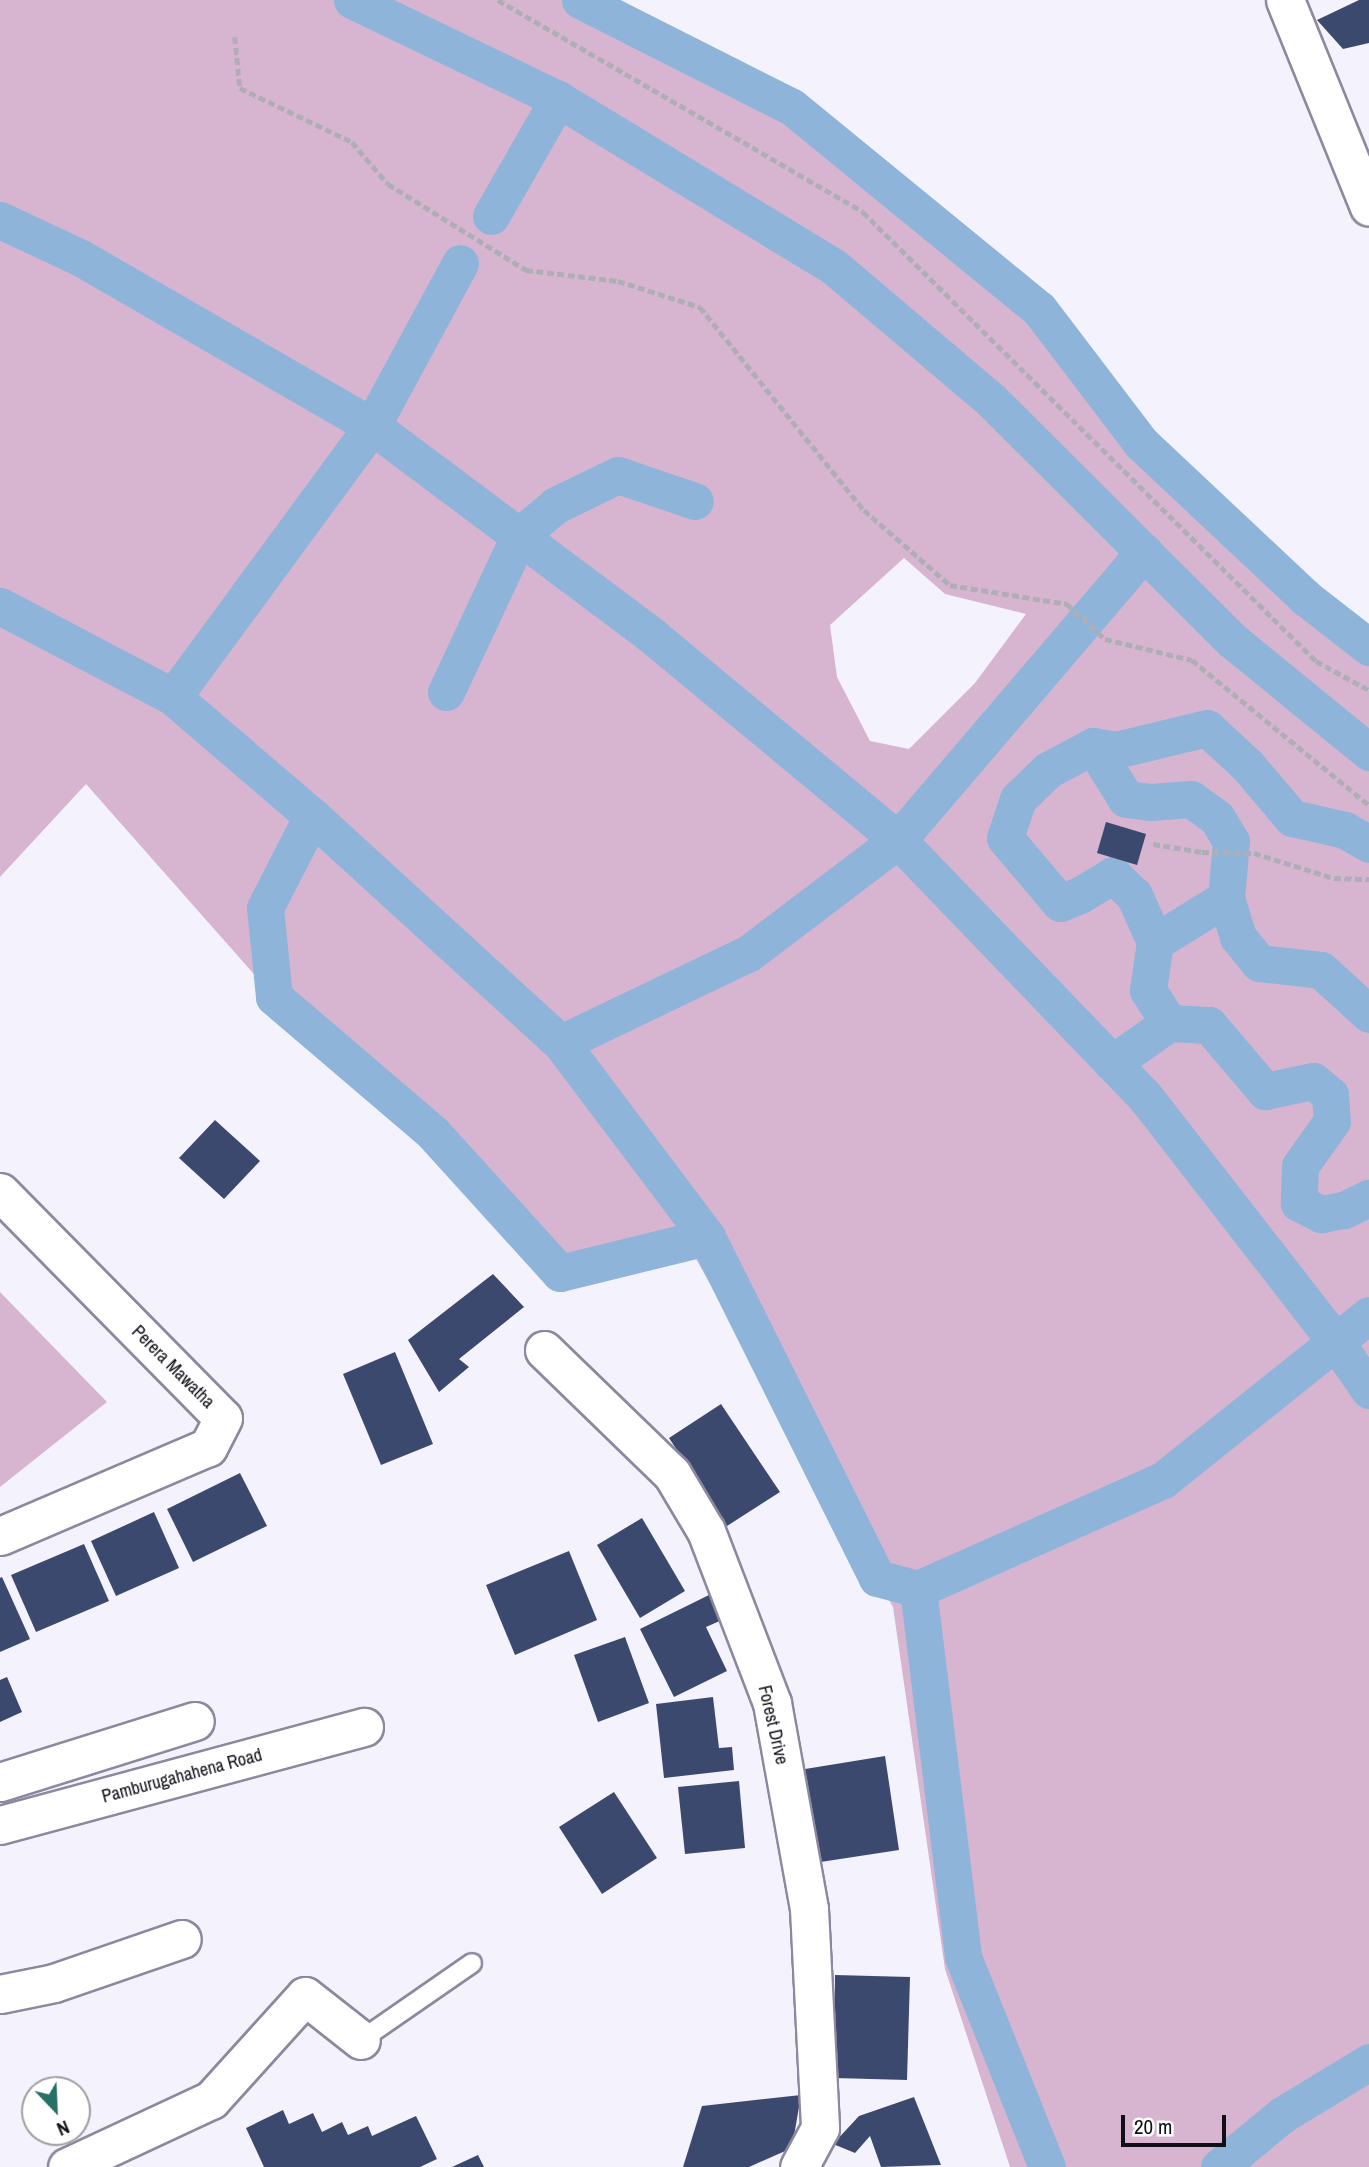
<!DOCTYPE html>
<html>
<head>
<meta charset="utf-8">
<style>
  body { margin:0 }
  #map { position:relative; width:1369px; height:2167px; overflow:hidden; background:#f4f3fd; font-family:"Archivo Narrow",sans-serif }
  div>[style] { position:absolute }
  .green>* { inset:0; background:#d7b5d1 }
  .canal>* { height:37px; margin:-18.5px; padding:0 18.5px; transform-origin:18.5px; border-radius:18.5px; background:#8fb4d9 }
  .building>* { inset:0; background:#3c496f }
  .path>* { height:4.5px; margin-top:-2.25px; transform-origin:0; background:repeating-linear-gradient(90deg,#afaeb7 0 7px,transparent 0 10.5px) }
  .roads { filter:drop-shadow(2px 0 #8b889f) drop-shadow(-2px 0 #8b889f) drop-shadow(0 2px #8b889f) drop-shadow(0 -2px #8b889f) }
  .service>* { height:18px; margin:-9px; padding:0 9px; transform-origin:9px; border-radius:9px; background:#fff }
  .minor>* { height:37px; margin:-18.5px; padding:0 18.5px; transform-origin:18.5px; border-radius:18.5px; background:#fff }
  span { translate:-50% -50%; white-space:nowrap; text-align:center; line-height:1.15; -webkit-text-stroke:7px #fff; paint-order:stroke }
  .street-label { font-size:18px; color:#100f17 }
  .north { position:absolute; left:21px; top:2076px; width:70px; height:70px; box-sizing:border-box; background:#fff; border:2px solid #9f9fa2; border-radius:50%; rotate:157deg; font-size:19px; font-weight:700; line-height:28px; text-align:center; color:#100f17 }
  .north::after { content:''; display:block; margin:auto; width:24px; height:32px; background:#276f67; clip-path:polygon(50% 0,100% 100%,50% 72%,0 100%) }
  .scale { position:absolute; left:1121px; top:2115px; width:105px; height:32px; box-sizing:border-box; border:4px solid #100f17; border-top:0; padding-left:9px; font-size:21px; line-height:24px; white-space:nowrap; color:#100f17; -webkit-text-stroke:5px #fff; paint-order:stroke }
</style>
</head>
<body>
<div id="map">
  <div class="green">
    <div style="clip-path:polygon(evenodd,0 0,580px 0,792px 107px,1039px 309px,1141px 443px,1306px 598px,1369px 647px,1369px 2167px,1010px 2167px,945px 1969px,893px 1607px,696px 1259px,560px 1273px,433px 1133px,274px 997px,86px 784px,0 877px,0 0,904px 558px,945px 594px,1026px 614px,975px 683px,909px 749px,870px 741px,837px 677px,830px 625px,904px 558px)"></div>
    <div style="clip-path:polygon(0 1292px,107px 1402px,0 1487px)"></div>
  </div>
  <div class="canal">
    <div style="left:352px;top:0;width:229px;rotate:25.7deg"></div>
    <div style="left:558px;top:99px;width:322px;rotate:31.3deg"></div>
    <div style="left:833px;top:266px;width:206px;rotate:40.3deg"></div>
    <div style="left:990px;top:399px;width:343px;rotate:44.9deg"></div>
    <div style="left:1233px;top:641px;width:176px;rotate:39.2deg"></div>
    <div style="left:580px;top:0;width:237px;rotate:26.8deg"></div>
    <div style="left:792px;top:107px;width:319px;rotate:39.3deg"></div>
    <div style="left:1039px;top:309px;width:168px;rotate:52.7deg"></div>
    <div style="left:1141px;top:443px;width:226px;rotate:43.2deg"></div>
    <div style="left:1306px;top:598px;width:80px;rotate:37.9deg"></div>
    <div style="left:491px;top:216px;width:135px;rotate:-60.2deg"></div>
    <div style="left:0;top:220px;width:89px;rotate:25.1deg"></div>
    <div style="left:81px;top:258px;width:336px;rotate:30deg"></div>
    <div style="left:372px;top:426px;width:347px;rotate:36.8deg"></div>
    <div style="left:650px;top:634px;width:322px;rotate:39.7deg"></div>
    <div style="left:898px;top:840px;width:358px;rotate:46.1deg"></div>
    <div style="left:1146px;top:1098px;width:308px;rotate:52.1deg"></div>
    <div style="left:1335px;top:1341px;width:60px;rotate:55.2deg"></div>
    <div style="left:0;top:606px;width:195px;rotate:27.7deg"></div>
    <div style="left:173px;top:697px;width:183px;rotate:40.6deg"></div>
    <div style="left:312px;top:816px;width:337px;rotate:42.4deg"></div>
    <div style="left:561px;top:1043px;width:243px;rotate:53deg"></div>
    <div style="left:707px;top:1237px;width:381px;rotate:63.5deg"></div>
    <div style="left:877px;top:1578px;width:42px;rotate:15deg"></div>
    <div style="left:918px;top:1589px;width:268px;rotate:-24deg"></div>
    <div style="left:1163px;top:1480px;width:264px;rotate:-38.7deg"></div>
    <div style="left:446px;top:692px;width:172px;rotate:-64.9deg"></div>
    <div style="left:519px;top:536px;width:48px;rotate:-40deg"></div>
    <div style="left:556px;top:505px;width:69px;rotate:-25.8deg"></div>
    <div style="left:618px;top:475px;width:81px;rotate:18.7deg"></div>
    <div style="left:173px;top:697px;width:336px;rotate:-53.7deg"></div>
    <div style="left:372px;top:426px;width:185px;rotate:-61.6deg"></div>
    <div style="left:1093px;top:746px;width:62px;rotate:58.1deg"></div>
    <div style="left:1126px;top:799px;width:24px;rotate:7deg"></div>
    <div style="left:1150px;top:802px;width:41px;rotate:-4.2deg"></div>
    <div style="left:1191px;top:799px;width:32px;rotate:36deg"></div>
    <div style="left:1217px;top:818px;width:27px;rotate:59deg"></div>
    <div style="left:1231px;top:841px;width:57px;rotate:95deg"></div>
    <div style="left:1226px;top:898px;width:41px;rotate:72.9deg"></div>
    <div style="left:1238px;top:937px;width:33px;rotate:51deg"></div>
    <div style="left:1259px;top:963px;width:62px;rotate:6.4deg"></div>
    <div style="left:1321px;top:970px;width:65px;rotate:42.5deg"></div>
    <div style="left:312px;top:816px;width:103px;rotate:117.1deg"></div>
    <div style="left:265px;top:908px;width:89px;rotate:84.2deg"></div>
    <div style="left:274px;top:997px;width:209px;rotate:40.5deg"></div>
    <div style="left:433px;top:1133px;width:189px;rotate:47.8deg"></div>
    <div style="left:560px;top:1273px;width:151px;rotate:-13.8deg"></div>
    <div style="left:1369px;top:844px;width:28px;rotate:-150deg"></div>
    <div style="left:1345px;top:830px;width:54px;rotate:-167.2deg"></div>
    <div style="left:1292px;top:818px;width:70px;rotate:-130.3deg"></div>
    <div style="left:1247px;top:765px;width:54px;rotate:-137.2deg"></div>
    <div style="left:1207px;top:728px;width:94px;rotate:166.4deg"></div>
    <div style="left:1116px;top:750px;width:23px;rotate:-170deg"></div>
    <div style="left:1093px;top:746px;width:51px;rotate:151.9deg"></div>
    <div style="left:1048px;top:770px;width:42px;rotate:136deg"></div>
    <div style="left:1018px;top:799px;width:41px;rotate:108.4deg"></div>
    <div style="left:1005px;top:838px;width:85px;rotate:49.8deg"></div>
    <div style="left:1060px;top:903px;width:22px;rotate:-22deg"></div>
    <div style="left:1080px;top:895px;width:39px;rotate:-31deg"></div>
    <div style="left:1113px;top:875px;width:29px;rotate:44deg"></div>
    <div style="left:1134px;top:895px;width:51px;rotate:65.9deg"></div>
    <div style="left:1155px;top:942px;width:49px;rotate:98.3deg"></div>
    <div style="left:1148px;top:990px;width:39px;rotate:58deg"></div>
    <div style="left:1169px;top:1023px;width:40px;rotate:2.9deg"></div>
    <div style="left:1209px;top:1025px;width:87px;rotate:49.7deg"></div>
    <div style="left:1265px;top:1091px;width:49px;rotate:-11.8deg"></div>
    <div style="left:1313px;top:1081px;width:22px;rotate:39deg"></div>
    <div style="left:1330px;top:1095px;width:26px;rotate:86deg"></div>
    <div style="left:1332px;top:1121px;width:55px;rotate:125.4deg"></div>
    <div style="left:1300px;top:1166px;width:37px;rotate:92deg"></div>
    <div style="left:1299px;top:1203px;width:25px;rotate:27deg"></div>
    <div style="left:1321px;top:1214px;width:23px;rotate:-10deg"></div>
    <div style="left:1344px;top:1210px;width:28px;rotate:-26deg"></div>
    <div style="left:1155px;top:942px;width:84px;rotate:-31.8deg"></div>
    <div style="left:561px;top:1043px;width:208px;rotate:-25.6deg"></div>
    <div style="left:749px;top:953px;width:187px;rotate:-37.2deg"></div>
    <div style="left:898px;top:840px;width:379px;rotate:-49.5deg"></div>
    <div style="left:1112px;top:1063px;width:70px;rotate:-35.1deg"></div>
    <div style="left:918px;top:1589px;width:371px;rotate:83deg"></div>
    <div style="left:963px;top:1957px;width:226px;rotate:68.2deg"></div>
    <div style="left:1219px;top:2167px;width:82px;rotate:-39.5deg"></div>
    <div style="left:1282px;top:2115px;width:102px;rotate:-31.3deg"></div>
  </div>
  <div class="building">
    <div style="clip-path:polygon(1359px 0,1369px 0,1369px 43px,1343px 49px,1317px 20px)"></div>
    <div style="clip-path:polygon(1106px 822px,1146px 834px,1137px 865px,1097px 853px)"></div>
    <div style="clip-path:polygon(215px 1120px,260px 1161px,224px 1199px,179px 1158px)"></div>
    <div style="clip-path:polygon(493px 1274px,524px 1307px,459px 1359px,469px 1367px,439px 1392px,408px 1340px)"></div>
    <div style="clip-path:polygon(395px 1352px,433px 1444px,381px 1465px,343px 1374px)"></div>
    <div style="clip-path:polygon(721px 1404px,780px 1492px,727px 1526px,669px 1438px)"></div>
    <div style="clip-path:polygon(240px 1473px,267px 1526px,193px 1562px,167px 1509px)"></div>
    <div style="clip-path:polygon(154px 1512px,179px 1568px,116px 1596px,91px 1541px)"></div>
    <div style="clip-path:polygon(642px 1518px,685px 1591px,640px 1618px,597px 1545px)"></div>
    <div style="clip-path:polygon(84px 1544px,109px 1601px,36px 1632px,11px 1575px)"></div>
    <div style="clip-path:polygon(569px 1551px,597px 1620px,515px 1655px,486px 1585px)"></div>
    <div style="clip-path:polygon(2px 1577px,30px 1639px,0 1652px,0 1578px)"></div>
    <div style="clip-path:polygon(709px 1595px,722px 1620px,706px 1627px,727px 1671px,674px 1697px,640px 1629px)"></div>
    <div style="clip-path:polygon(625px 1637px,649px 1703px,598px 1722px,574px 1655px)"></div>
    <div style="clip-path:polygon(7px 1677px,22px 1712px,0 1722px,0 1680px)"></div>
    <div style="clip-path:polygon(713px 1697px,719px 1748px,732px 1747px,734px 1770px,664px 1778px,656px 1704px)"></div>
    <div style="clip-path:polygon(885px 1756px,899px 1850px,814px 1863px,799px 1770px)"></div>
    <div style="clip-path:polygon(739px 1781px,745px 1848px,685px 1854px,678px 1787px)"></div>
    <div style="clip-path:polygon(614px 1792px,657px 1858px,602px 1894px,559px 1827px)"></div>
    <div style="clip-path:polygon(835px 1975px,910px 1977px,907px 2080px,834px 2078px)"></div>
    <div style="clip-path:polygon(801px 2095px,792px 2148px,749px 2167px,683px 2167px,702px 2106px)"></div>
    <div style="clip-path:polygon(914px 2097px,941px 2165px,881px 2167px,870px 2136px,855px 2153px,833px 2144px,859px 2116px)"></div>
    <div style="clip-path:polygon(283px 2110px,289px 2124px,313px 2113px,322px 2132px,342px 2122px,348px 2135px,368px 2126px,372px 2136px,416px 2116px,437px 2159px,420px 2167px,264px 2167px,246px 2128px)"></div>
    <div style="clip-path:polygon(478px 2155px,484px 2167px,452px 2167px)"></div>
  </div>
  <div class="path">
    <div style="left:498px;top:0;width:422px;rotate:30.1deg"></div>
    <div style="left:863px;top:212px;width:638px;rotate:44.75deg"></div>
    <div style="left:1316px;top:661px;width:60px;rotate:28.7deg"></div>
    <div style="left:235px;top:37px;width:51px;rotate:84.4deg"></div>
    <div style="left:240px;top:88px;width:124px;rotate:25.7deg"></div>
    <div style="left:352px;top:142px;width:55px;rotate:49.4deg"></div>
    <div style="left:388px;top:184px;width:163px;rotate:31.9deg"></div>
    <div style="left:526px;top:270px;width:93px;rotate:6.8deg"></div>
    <div style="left:618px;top:281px;width:86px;rotate:17.6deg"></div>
    <div style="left:700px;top:307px;width:261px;rotate:51.1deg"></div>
    <div style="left:864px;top:510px;width:114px;rotate:41.1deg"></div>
    <div style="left:950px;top:585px;width:119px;rotate:9.2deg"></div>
    <div style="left:1067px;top:604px;width:52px;rotate:42.6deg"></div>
    <div style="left:1105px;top:639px;width:89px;rotate:13.6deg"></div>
    <div style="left:1192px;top:660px;width:229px;rotate:39.3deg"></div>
    <div style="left:1153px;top:844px;width:50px;rotate:9.3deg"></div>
    <div style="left:1202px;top:852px;width:52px;rotate:1.1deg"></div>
    <div style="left:1254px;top:853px;width:84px;rotate:17.4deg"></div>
    <div style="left:1334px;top:878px;width:35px;rotate:2deg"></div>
  </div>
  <div class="roads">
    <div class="service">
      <div style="left:361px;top:2040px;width:135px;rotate:-34.7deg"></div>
    </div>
    <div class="minor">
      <div style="left:1285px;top:0;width:223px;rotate:67.9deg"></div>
      <div style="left:0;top:1192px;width:317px;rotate:45.4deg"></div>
      <div style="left:223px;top:1418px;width:33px;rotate:117deg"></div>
      <div style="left:208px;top:1447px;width:226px;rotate:156.8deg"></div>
      <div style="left:544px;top:1350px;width:178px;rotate:44.1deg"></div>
      <div style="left:672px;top:1474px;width:66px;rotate:59.2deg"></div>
      <div style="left:706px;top:1531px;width:184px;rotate:69deg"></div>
      <div style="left:772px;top:1703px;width:209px;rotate:79.8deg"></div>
      <div style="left:809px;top:1909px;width:219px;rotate:87.1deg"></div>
      <div style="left:820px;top:2128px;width:44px;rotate:118.3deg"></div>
      <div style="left:0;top:1782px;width:204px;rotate:-17.4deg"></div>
      <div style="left:0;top:1825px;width:377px;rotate:-15.1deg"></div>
      <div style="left:0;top:1994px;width:55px;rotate:-11.5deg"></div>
      <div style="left:54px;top:1983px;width:135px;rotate:-19deg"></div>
      <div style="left:67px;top:2167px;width:159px;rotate:-25deg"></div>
      <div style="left:211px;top:2100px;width:140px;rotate:-47.9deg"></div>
      <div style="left:305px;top:1996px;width:71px;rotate:38.2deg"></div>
    </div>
  </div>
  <div class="street-label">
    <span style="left:173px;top:1367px;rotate:45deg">Perera Mawatha</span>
    <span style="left:773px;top:1725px;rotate:77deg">Forest Drive</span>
    <span style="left:182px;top:1776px;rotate:-15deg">Pamburugahahena Road</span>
  </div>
  <div class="north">N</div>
  <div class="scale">20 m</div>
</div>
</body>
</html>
